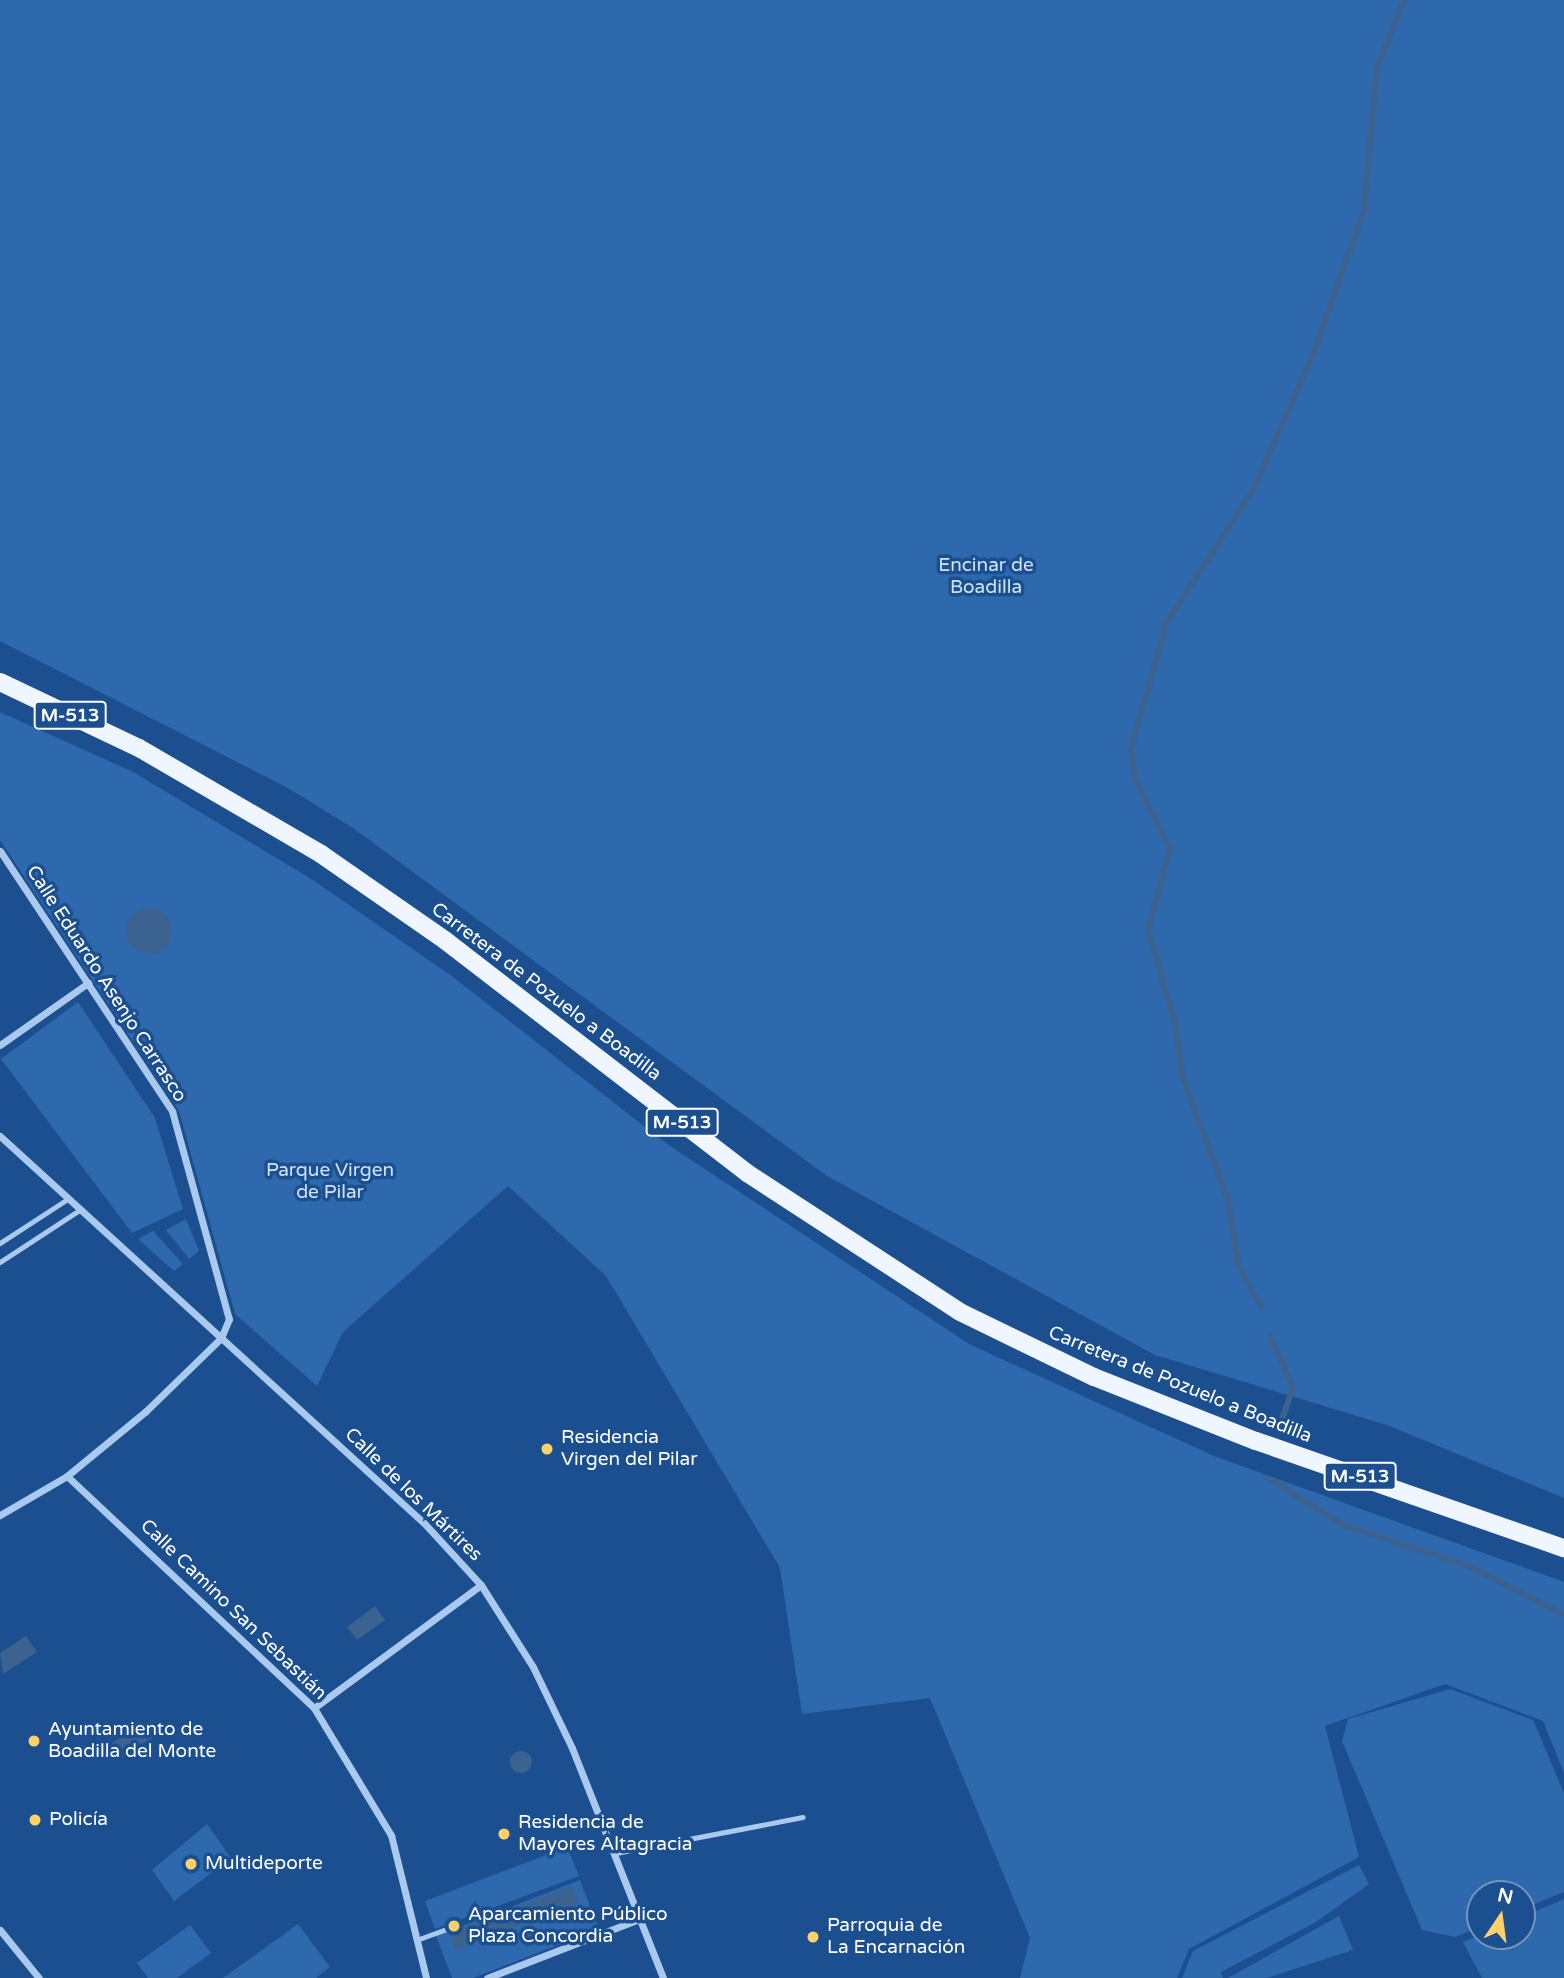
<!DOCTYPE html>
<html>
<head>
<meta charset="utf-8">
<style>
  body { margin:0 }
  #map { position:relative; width:1564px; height:1978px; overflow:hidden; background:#1b4f8f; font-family:"Varela Round",sans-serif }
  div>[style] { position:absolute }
  .green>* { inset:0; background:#2e69ad }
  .water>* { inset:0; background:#3c6290 }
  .round { border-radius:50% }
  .stream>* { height:6px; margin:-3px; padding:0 3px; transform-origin:3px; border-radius:3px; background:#3c6290 }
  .service>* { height:5px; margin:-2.5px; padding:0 2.5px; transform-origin:2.5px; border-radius:2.5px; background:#a9c9ee }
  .minor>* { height:7px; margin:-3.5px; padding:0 3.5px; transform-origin:3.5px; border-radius:3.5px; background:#a9c9ee }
  .primary>* { height:18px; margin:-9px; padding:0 9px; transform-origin:9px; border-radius:9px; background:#f0f6ff }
  .dots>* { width:19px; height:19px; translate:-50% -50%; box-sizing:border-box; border:4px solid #1b4f8f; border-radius:50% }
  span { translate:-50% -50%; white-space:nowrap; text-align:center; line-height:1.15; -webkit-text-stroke:7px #1b4f8f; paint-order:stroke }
  .shield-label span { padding:2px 5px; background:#1b4f8f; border:2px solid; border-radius:5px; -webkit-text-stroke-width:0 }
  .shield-label { font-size:18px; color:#fff; font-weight:700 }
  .park-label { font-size:19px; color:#cfe3fa }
  .street-label { font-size:19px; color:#fff }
  .poi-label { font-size:19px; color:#fff }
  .left { translate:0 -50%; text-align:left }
  .north { position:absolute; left:1466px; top:1880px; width:70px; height:70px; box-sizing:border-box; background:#1b4f8f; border:2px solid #7695bc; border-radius:50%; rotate:13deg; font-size:19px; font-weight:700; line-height:28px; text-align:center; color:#fff }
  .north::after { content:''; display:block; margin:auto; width:24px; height:32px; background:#ffd166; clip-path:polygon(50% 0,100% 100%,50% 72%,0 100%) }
</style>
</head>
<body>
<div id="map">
  <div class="green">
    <div style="clip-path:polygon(0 0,1564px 0,1564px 1498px,1387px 1425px,1155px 1355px,827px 1176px,353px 828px,288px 788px,0 641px)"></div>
    <div style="clip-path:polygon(0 712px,133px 772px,313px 880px,453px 977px,667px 1144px,969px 1344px,1214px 1456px,1564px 1582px,1564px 1773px,1543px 1721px,1445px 1684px,1325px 1726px,1359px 1857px,1189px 1949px,1177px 1978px,1020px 1978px,1030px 1938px,930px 1698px,802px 1714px,780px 1568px,606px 1276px,508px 1186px,343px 1332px,317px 1386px,235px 1314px,179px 1111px,0 840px)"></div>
    <div style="clip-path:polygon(78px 1002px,155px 1118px,183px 1209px,132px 1233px,1px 1059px)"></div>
    <div style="clip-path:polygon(186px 1219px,199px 1251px,189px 1259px,166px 1230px)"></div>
    <div style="clip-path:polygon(153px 1231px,183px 1264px,174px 1271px,138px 1239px)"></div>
    <div style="clip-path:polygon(1450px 1689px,1533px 1720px,1564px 1793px,1564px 1892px,1522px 1909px,1522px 1894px,1480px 1894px,1480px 1927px,1455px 1937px,1422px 1930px,1342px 1741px,1348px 1719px)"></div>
    <div style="clip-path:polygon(207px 1824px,231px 1858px,174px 1901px,152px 1870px)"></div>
    <div style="clip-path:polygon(567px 1847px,579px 1876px,435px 1929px,425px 1901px)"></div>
    <div style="clip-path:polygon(1359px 1865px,1369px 1884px,1316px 1922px,1221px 1972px,1223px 1978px,1182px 1978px,1193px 1951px)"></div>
    <div style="clip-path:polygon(580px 1880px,599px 1929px,473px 1978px,452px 1978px,436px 1936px)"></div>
    <div style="clip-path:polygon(1564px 1899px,1564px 1978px,1482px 1978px,1463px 1942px,1480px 1935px,1522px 1936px,1522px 1917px)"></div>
    <div style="clip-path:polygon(1339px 1916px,1353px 1950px,1267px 1978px,1228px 1978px)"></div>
    <div style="clip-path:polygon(298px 1924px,330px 1967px,316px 1978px,223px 1978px)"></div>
    <div style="clip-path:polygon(190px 1925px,211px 1953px,177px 1978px,148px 1978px,137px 1963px)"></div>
  </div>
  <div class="water">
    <div class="round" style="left:126px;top:908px;width:46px;height:46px"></div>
    <div style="clip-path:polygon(375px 1606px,385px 1620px,357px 1640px,347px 1627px)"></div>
    <div style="clip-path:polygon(26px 1636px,37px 1652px,3px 1674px,0 1653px)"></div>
    <div style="clip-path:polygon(142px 1723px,152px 1738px,122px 1758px,112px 1743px)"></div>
    <div class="round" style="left:510px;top:1751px;width:22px;height:22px"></div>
    <div style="clip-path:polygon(571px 1886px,578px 1903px,456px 1950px,450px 1933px)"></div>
  </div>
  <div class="stream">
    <div style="left:1261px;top:1307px;width:49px;rotate:-118.1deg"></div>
    <div style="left:1238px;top:1264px;width:65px;rotate:-98.9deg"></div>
    <div style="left:1228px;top:1200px;width:130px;rotate:-110.2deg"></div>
    <div style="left:1183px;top:1078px;width:56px;rotate:-98.3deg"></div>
    <div style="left:1175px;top:1023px;width:97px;rotate:-106.2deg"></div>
    <div style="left:1148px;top:930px;width:84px;rotate:-74.8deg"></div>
    <div style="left:1170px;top:849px;width:76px;rotate:-116.6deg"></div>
    <div style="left:1136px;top:781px;width:32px;rotate:-99deg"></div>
    <div style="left:1131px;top:749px;width:132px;rotate:-74.2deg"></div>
    <div style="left:1167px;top:622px;width:160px;rotate:-57deg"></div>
    <div style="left:1254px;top:488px;width:149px;rotate:-66.2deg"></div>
    <div style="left:1314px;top:352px;width:151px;rotate:-70.6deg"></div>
    <div style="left:1364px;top:210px;width:143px;rotate:-84.8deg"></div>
    <div style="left:1377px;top:68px;width:73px;rotate:-68.3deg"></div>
    <div style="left:1270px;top:1335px;width:58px;rotate:66.5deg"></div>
    <div style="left:1293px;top:1388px;width:41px;rotate:109.7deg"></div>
    <div style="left:1268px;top:1478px;width:86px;rotate:32.2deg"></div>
    <div style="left:1341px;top:1524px;width:137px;rotate:18.3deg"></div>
    <div style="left:1471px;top:1567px;width:105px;rotate:27.3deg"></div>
  </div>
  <div class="service">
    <div style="left:0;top:1243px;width:82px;rotate:-33.1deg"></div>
    <div style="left:0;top:1262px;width:97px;rotate:-33.2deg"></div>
    <div style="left:616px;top:1853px;width:190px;rotate:-10.9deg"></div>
    <div style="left:419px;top:1939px;width:37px;rotate:-20deg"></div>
  </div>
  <div class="minor">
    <div style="left:0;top:851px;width:312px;rotate:56.5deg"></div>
    <div style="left:172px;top:1111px;width:216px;rotate:74.7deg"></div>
    <div style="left:229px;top:1319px;width:21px;rotate:113deg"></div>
    <div style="left:221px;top:1338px;width:105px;rotate:135.8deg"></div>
    <div style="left:146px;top:1411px;width:102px;rotate:140.6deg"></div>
    <div style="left:67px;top:1476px;width:78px;rotate:149.8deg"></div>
    <div style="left:0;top:1045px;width:108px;rotate:-35.2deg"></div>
    <div style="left:0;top:1136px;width:574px;rotate:42.39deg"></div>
    <div style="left:424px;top:1523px;width:84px;rotate:47.4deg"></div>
    <div style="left:481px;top:1585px;width:97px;rotate:57.6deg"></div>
    <div style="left:533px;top:1667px;width:90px;rotate:64.3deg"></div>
    <div style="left:572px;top:1748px;width:247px;rotate:68.4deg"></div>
    <div style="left:67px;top:1476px;width:339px;rotate:43.2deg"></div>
    <div style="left:314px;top:1708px;width:149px;rotate:58.8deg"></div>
    <div style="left:391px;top:1835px;width:147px;rotate:76.2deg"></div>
    <div style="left:314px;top:1708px;width:207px;rotate:-36.4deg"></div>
    <div style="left:0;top:1930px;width:62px;rotate:50.9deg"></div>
    <div style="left:487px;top:1978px;width:166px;rotate:-21.2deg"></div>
  </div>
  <div class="primary">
    <div style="left:0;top:682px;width:154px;rotate:25.4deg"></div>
    <div style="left:139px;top:748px;width:211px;rotate:30.2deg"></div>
    <div style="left:321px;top:854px;width:152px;rotate:34.8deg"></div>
    <div style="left:446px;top:941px;width:380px;rotate:37.6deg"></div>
    <div style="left:747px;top:1173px;width:254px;rotate:33.1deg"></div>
    <div style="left:960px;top:1312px;width:149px;rotate:25.9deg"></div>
    <div style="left:1094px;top:1377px;width:174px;rotate:21.6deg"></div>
    <div style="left:1256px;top:1441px;width:326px;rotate:19.2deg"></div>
  </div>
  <div class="dots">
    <div style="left:547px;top:1449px;background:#ffd166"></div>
    <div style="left:34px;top:1741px;background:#ffd166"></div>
    <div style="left:35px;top:1820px;background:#ffd166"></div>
    <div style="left:504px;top:1834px;background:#ffd166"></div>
    <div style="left:191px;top:1864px;background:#ffd166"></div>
    <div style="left:454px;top:1926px;background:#ffd166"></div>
    <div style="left:813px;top:1937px;background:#ffd166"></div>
  </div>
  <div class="shield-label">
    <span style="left:70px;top:715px">M-513</span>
    <span style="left:682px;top:1122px">M-513</span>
    <span style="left:1360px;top:1476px">M-513</span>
  </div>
  <div class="park-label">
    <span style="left:986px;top:577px">Encinar de<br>Boadilla</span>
    <span style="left:330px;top:1182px">Parque Virgen<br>de Pilar</span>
  </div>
  <div class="street-label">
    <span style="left:106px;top:984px;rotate:57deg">Calle Eduardo Asenjo Carrasco</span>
    <span style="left:546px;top:992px;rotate:37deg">Carretera de Pozuelo a Boadilla</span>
    <span style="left:1180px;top:1385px;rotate:22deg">Carretera de Pozuelo a Boadilla</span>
    <span style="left:413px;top:1495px;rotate:44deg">Calle de los Mártires</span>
    <span style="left:233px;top:1610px;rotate:44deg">Calle Camino San Sebastián</span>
  </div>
  <div class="poi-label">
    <span class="left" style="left:561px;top:1449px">Residencia<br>Virgen del Pilar</span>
    <span class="left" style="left:48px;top:1741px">Ayuntamiento de<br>Boadilla del Monte</span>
    <span class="left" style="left:49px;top:1820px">Policía</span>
    <span class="left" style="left:518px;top:1834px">Residencia de<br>Mayores Altagracia</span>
    <span class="left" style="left:205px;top:1864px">Multideporte</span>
    <span class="left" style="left:468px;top:1926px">Aparcamiento Público<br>Plaza Concordia</span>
    <span class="left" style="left:827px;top:1937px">Parroquia de<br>La Encarnación</span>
  </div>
  <div class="north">N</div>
</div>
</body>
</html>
